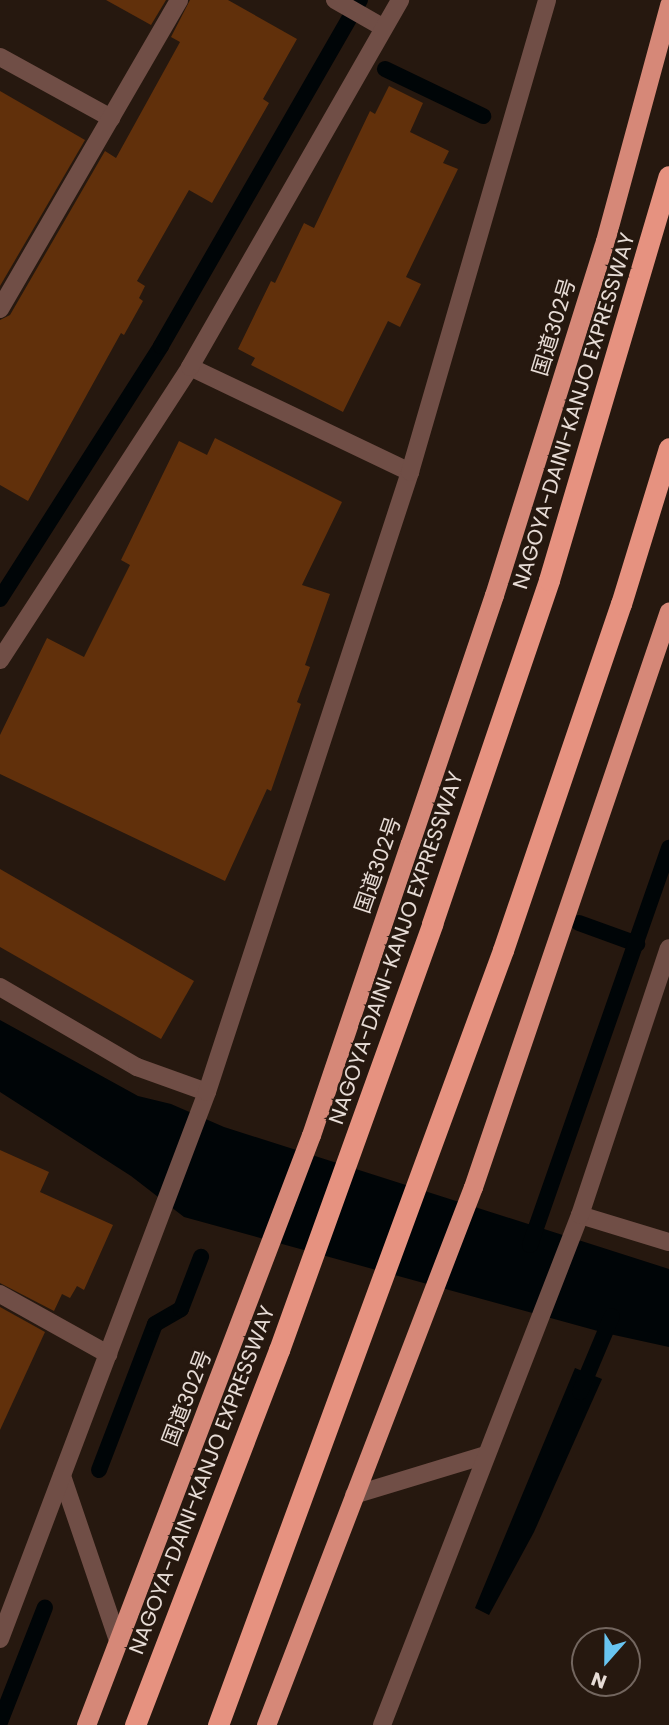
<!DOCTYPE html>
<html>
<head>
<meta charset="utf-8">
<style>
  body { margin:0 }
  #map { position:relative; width:669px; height:1725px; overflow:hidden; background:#26180f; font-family:Poppins,"Noto Sans JP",sans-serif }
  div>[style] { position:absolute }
  .water>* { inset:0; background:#000507 }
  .stream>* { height:16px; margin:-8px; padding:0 8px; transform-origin:8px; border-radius:8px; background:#000507 }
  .building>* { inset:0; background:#61300b }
  .service>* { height:18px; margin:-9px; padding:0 9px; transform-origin:9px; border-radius:9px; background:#704e46 }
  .minor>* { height:18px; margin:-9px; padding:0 9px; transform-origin:9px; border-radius:9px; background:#704e46 }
  .trunk>* { height:19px; margin:-9.5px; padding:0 9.5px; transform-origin:9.5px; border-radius:9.5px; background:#d68878 }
  .motorway>* { height:21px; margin:-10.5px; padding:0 10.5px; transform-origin:10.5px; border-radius:10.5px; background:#e69280 }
  span { translate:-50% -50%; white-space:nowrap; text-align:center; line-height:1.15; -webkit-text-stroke:5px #26180f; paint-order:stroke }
  .street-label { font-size:21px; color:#e7dcd6 }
  .north { position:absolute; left:571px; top:1627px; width:70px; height:70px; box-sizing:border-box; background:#26180f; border:2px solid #73665f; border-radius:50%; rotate:201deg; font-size:19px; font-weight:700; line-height:28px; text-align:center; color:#e7dcd6 }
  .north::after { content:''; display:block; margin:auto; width:24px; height:32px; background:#68c4f0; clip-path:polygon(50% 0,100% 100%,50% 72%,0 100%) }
</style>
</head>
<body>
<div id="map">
  <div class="water">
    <div style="clip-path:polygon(0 1020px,138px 1096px,171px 1104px,224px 1127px,669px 1269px,669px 1347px,605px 1333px,184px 1217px,131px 1176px,0 1092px)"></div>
    <div style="clip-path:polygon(575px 1368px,602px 1379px,534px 1532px,489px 1615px,475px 1608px)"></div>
  </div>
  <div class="stream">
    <div style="left:385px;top:69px;width:109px;rotate:25.6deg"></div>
    <div style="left:0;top:599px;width:300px;rotate:-57.5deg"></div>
    <div style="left:161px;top:346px;width:399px;rotate:-60.1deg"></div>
    <div style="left:579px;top:923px;width:62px;rotate:19.9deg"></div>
    <div style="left:530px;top:1245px;width:421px;rotate:-70.7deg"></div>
    <div style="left:580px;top:1392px;width:82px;rotate:-67.2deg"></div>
    <div style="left:99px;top:1470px;width:156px;rotate:-69deg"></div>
    <div style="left:155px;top:1324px;width:30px;rotate:-30deg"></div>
    <div style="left:181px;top:1309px;width:56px;rotate:-69deg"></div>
    <div style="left:0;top:1722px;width:123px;rotate:-68.6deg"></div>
  </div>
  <div class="building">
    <div style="clip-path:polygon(106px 0,166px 0,151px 25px)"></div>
    <div style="clip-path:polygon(190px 0,228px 0,297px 39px,263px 99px,269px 103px,212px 203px,189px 190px,137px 281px,145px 286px,139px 298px,143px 301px,124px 335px,121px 333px,28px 501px,0 485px,0 320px,10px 315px,105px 151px,116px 158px,180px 42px,171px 37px)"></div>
    <div style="clip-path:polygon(389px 86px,423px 103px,410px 132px,449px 151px,443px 163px,458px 169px,406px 277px,421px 284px,400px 327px,388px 321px,343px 412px,251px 365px,255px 358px,238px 349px,271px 281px,275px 283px,304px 223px,314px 228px,370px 111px,375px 114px)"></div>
    <div style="clip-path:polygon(0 91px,85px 140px,0 286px)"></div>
    <div style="clip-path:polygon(215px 438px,342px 502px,302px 585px,330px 594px,305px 665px,310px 667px,297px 702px,301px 704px,271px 791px,267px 789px,225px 881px,0 774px,0 735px,47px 638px,84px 657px,130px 565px,121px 560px,179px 441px,207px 455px)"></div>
    <div style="clip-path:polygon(0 869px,194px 981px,161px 1039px,0 947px)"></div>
    <div style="clip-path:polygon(0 1150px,49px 1172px,40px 1192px,113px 1225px,84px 1290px,77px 1286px,70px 1298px,62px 1294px,54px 1311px,0 1283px)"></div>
    <div style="clip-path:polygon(0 1307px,45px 1332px,0 1430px)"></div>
  </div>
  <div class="service">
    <div style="left:0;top:57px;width:127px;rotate:28.8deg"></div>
    <div style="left:0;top:1294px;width:124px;rotate:29.1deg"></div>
  </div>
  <div class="minor">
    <div style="left:335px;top:0;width:56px;rotate:29.7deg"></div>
    <div style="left:0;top:309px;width:357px;rotate:-59.9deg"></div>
    <div style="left:190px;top:367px;width:244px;rotate:25.5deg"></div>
    <div style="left:0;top:660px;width:349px;rotate:-57deg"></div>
    <div style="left:190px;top:367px;width:423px;rotate:-60.2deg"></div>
    <div style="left:0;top:987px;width:159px;rotate:30.3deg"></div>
    <div style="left:137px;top:1067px;width:74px;rotate:19.7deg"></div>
    <div style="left:580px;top:1215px;width:93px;rotate:16.9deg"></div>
    <div style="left:62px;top:1476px;width:176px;rotate:71.2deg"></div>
    <div style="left:354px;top:1495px;width:138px;rotate:-16.9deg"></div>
    <div style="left:0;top:1639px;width:585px;rotate:-69.27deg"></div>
    <div style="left:207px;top:1092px;width:652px;rotate:-71.87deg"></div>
    <div style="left:410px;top:472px;width:491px;rotate:-73.8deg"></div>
    <div style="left:382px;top:1725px;width:547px;rotate:-68.78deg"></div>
    <div style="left:580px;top:1215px;width:281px;rotate:-71.6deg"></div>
  </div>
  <div class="trunk">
    <div style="left:86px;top:1725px;width:631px;rotate:-69.13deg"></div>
    <div style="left:311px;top:1135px;width:308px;rotate:-71.3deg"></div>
    <div style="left:410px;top:843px;width:262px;rotate:-71.3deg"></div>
    <div style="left:494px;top:595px;width:371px;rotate:-72.6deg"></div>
    <div style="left:605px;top:241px;width:245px;rotate:-74.8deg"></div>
    <div style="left:266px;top:1725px;width:576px;rotate:-68.96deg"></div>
    <div style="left:473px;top:1187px;width:608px;rotate:-71.21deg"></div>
  </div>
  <div class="motorway">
    <div style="left:135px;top:1725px;width:402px;rotate:-69deg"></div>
    <div style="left:279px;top:1350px;width:453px;rotate:-70.2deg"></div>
    <div style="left:432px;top:924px;width:363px;rotate:-71.2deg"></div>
    <div style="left:549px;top:580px;width:421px;rotate:-73.5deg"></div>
    <div style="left:218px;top:1725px;width:826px;rotate:-69.81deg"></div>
    <div style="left:503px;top:950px;width:366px;rotate:-71.2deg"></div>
    <div style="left:621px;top:604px;width:163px;rotate:-72.9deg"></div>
  </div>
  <div class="street-label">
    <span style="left:554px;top:327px;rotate:-73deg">国道302号</span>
    <span style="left:574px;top:411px;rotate:-73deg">NAGOYA-DAINI-KANJO EXPRESSWAY</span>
    <span style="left:378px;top:865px;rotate:-71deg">国道302号</span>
    <span style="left:396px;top:948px;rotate:-71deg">NAGOYA-DAINI-KANJO EXPRESSWAY</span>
    <span style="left:187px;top:1398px;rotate:-69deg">国道302号</span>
    <span style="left:202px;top:1480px;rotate:-69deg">NAGOYA-DAINI-KANJO EXPRESSWAY</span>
  </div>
  <div class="north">N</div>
</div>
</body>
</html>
